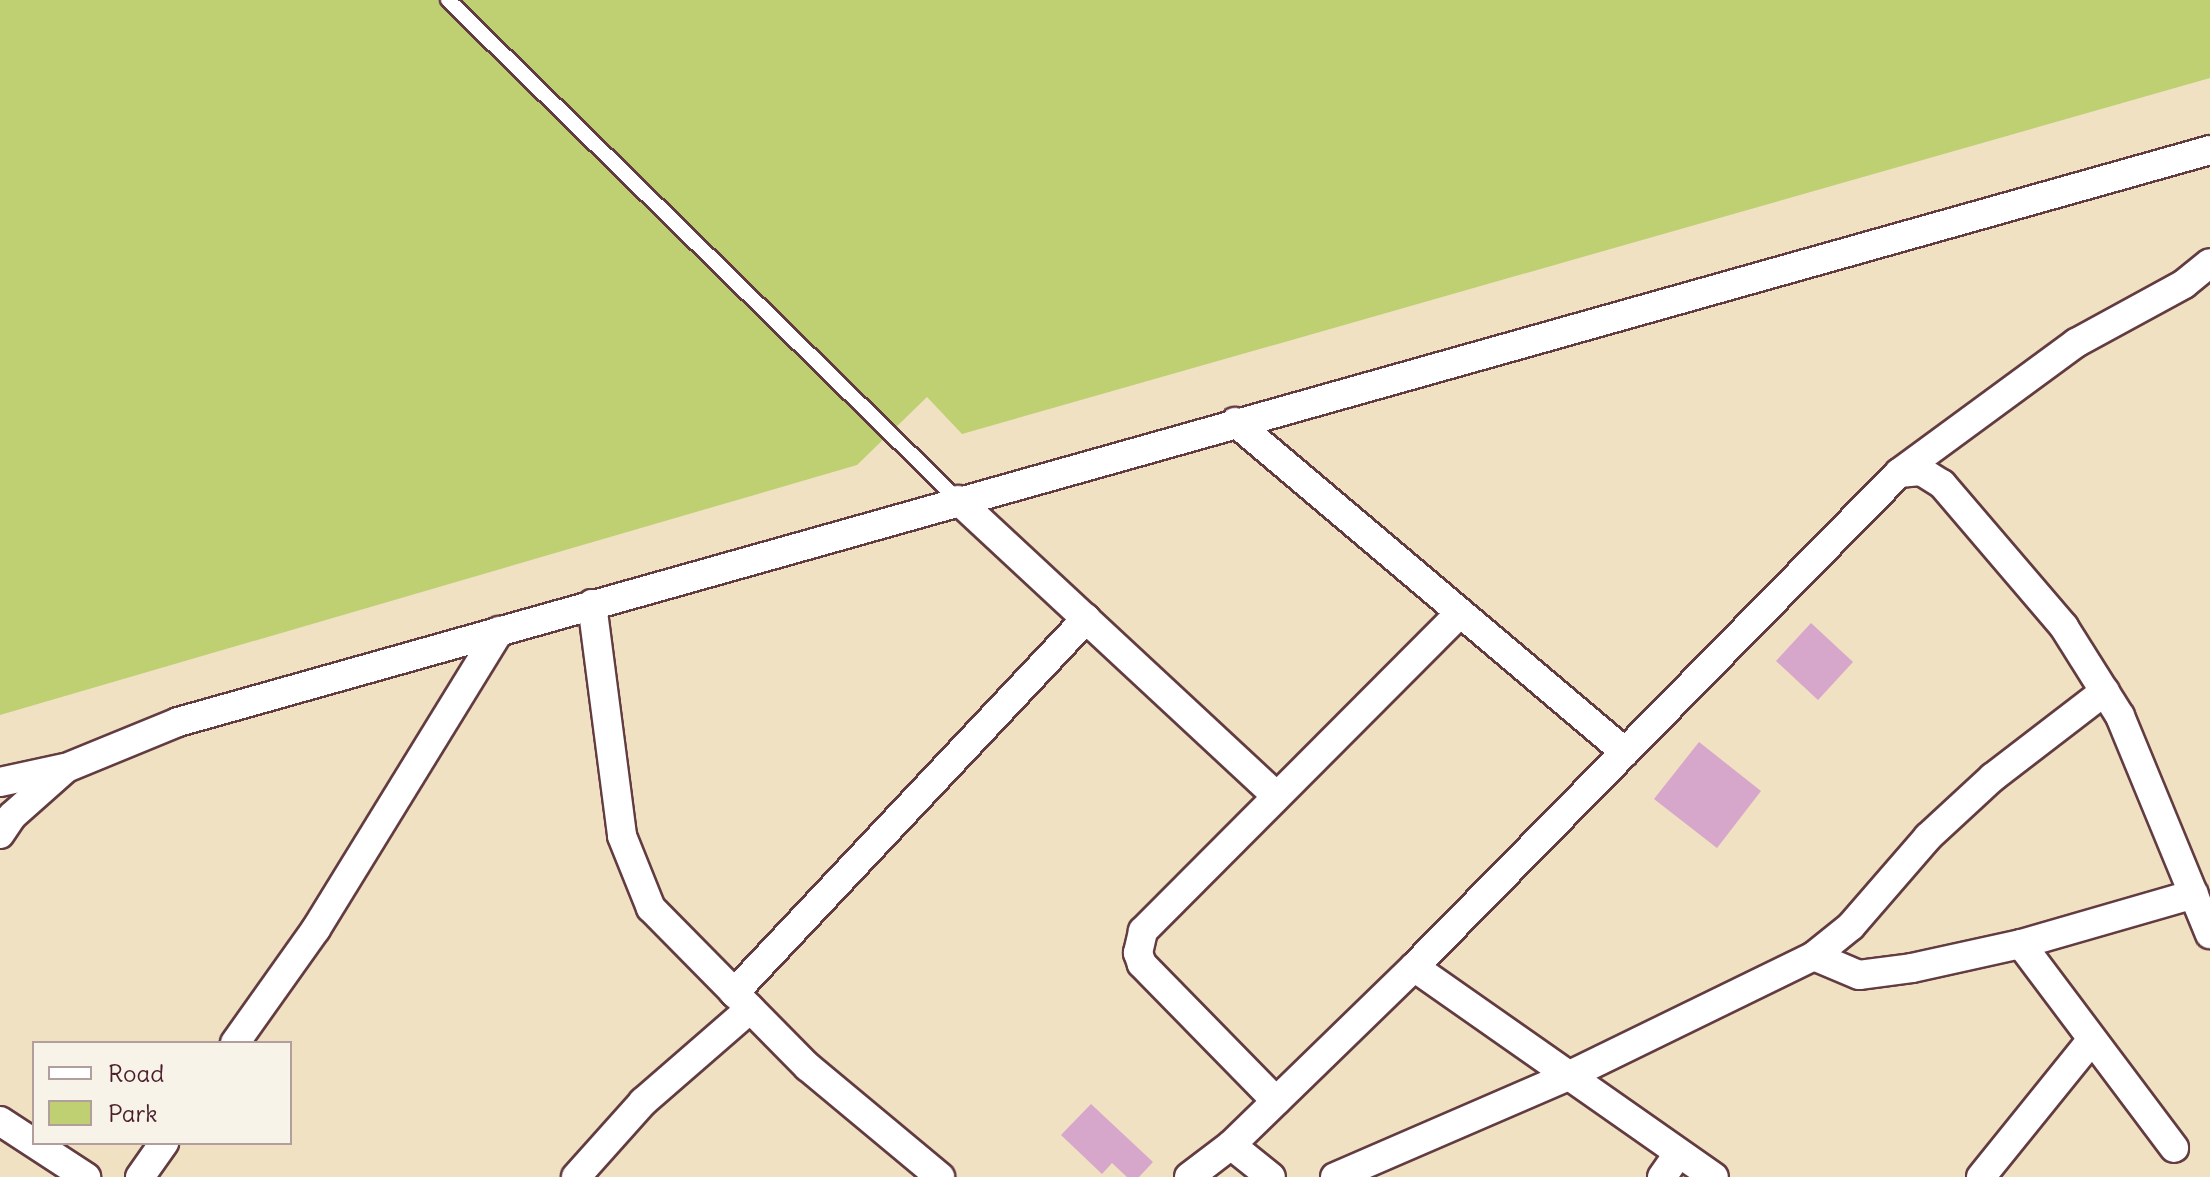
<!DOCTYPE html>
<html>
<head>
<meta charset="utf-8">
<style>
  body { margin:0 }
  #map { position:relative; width:2210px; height:1177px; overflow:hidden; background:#efe1c1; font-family:Delius,sans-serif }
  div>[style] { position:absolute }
  .green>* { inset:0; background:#bfd073 }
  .building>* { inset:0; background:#d6a6cb }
  .roads { filter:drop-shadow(2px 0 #633c42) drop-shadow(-2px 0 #633c42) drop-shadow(0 2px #633c42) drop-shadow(0 -2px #633c42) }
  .service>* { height:14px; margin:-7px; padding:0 7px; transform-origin:7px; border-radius:7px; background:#fff }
  .minor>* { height:28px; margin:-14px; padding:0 14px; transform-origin:14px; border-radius:14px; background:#fff }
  span { translate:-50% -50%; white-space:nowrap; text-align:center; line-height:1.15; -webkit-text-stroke:7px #f7f3e8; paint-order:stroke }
  .legend { position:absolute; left:32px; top:1041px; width:260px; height:104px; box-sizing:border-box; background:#f7f3e8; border:2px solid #b29e9c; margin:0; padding:10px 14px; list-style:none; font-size:24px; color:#4a1f2b }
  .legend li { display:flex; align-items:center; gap:16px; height:40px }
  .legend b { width:40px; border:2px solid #b29e9c }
</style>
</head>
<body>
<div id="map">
  <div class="green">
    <div style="clip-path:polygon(0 0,2210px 0,2210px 78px,962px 434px,927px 397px,857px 465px,0 715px)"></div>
  </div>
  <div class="building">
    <div style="clip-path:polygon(1811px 623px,1853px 662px,1818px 700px,1776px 661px)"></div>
    <div style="clip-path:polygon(1699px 742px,1761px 791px,1717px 848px,1654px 799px)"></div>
    <div style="clip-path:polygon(1091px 1104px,1153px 1162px,1139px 1177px,1127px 1177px,1112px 1163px,1102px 1174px,1061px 1135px)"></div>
  </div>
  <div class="roads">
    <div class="service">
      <div style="left:448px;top:0;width:714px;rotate:44.43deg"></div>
    </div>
    <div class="minor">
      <div style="left:1235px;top:422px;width:511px;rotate:40.24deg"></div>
      <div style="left:1899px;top:473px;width:22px;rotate:-5deg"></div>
      <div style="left:1921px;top:471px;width:25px;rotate:32deg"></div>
      <div style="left:1942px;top:484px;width:188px;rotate:49.5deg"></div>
      <div style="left:2064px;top:627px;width:105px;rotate:57.8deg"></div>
      <div style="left:2120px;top:716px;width:236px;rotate:67.6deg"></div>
      <div style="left:958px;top:500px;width:435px;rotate:42.9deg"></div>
      <div style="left:592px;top:604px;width:234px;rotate:82.6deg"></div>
      <div style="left:622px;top:836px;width:78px;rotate:68.1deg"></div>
      <div style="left:651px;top:908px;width:223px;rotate:45.4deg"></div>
      <div style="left:808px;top:1067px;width:172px;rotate:39.8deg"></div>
      <div style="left:0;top:782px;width:66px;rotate:-12.2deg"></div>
      <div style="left:0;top:834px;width:22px;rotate:-56deg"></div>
      <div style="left:12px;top:816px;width:72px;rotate:-41.6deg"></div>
      <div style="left:66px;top:768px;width:121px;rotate:-22.3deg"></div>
      <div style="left:178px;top:722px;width:2111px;rotate:-15.72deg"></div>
      <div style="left:2021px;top:944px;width:255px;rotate:53.1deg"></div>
      <div style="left:1814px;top:956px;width:49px;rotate:22.9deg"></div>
      <div style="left:1859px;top:975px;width:53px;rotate:-7.5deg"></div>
      <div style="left:1912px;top:968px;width:112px;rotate:-12.4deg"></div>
      <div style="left:2021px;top:944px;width:180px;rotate:-16.1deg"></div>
      <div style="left:1414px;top:967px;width:366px;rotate:35deg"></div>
      <div style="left:734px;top:993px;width:514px;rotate:-46.74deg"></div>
      <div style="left:235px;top:1043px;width:140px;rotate:-54.6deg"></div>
      <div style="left:316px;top:929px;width:350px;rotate:-58.4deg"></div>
      <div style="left:1276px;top:1101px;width:192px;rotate:-134.4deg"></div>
      <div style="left:1142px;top:964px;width:12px;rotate:-110deg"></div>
      <div style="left:1138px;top:953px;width:23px;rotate:-77deg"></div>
      <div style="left:1143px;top:931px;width:449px;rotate:-45.1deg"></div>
      <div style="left:0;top:1121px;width:103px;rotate:33.1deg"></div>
      <div style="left:1231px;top:1145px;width:51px;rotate:38.7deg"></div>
      <div style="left:140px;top:1177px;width:42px;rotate:-54.8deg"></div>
      <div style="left:576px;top:1177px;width:101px;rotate:-48.2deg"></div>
      <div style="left:643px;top:1102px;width:142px;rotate:-41deg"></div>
      <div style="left:1189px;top:1177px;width:53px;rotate:-37.3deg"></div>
      <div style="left:1231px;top:1145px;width:255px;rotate:-44.2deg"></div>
      <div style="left:1414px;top:967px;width:692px;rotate:-45.53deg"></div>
      <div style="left:1899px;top:473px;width:220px;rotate:-36.3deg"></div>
      <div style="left:2076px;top:343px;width:123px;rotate:-28.6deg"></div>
      <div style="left:2184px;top:284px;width:33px;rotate:-39deg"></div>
      <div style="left:1335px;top:1177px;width:254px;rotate:-23.4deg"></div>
      <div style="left:1568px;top:1076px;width:274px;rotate:-26deg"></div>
      <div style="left:1814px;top:956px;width:48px;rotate:-39deg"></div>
      <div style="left:1851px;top:926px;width:118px;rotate:-49.1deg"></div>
      <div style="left:1928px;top:837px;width:88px;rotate:-42.7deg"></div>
      <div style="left:1993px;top:777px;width:141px;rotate:-37.5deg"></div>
      <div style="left:1662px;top:1177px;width:28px;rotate:-55deg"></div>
      <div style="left:1981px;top:1177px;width:174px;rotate:-51.1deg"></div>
    </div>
  </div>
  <ul class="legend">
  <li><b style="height:10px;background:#fff"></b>Road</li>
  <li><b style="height:22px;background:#bfd073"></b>Park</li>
  </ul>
</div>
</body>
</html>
